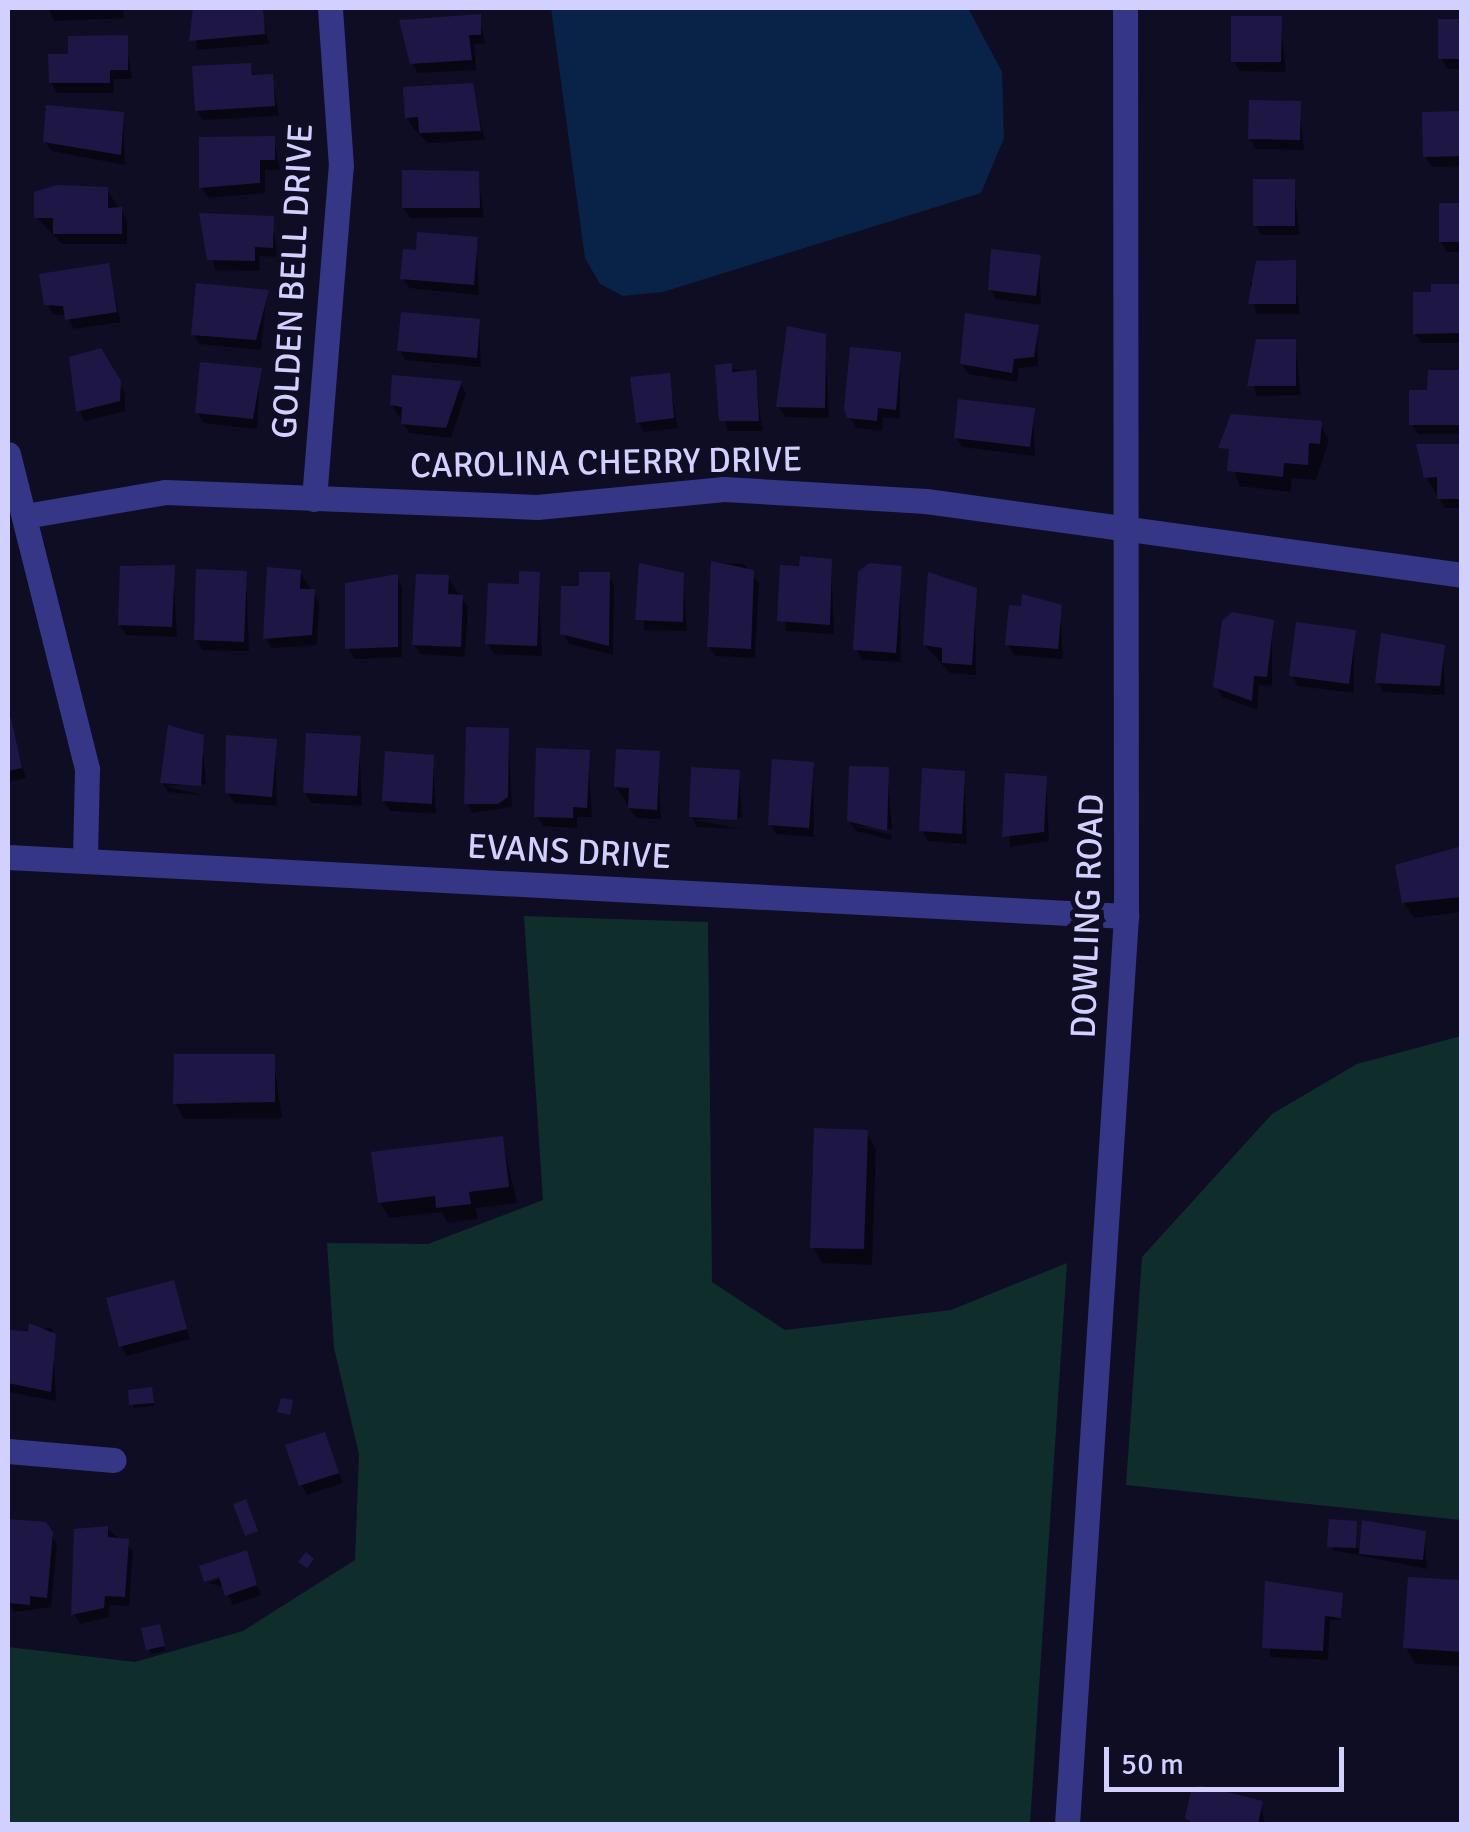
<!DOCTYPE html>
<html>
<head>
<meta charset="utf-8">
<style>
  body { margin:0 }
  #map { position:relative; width:1469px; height:1832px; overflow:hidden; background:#0f0d24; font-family:Signika,sans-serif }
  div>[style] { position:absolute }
  .green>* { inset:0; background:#0f2e2b }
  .water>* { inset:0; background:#082347 }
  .shadow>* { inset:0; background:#0007 }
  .building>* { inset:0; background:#1e1746 }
  .street>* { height:25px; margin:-12.5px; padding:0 12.5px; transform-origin:12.5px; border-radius:12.5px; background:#353686 }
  span { translate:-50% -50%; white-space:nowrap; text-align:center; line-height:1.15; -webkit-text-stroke:10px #0f0d24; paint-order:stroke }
  .street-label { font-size:35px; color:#d2d0ff }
  .frame { position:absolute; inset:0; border:10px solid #d2d0ff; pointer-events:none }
  .scale { position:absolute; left:1104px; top:1747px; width:240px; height:45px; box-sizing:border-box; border:5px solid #d2d0ff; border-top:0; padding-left:12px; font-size:30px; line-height:35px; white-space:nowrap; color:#d2d0ff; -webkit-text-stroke:8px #0f0d24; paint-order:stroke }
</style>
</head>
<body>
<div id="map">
  <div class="green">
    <div style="clip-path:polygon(524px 916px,708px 922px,712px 1282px,785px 1330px,951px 1310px,1067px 1263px,1030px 1824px,8px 1824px,8px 1647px,135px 1662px,243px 1631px,355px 1560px,359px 1454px,334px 1348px,327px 1243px,428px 1244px,543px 1200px)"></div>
    <div style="clip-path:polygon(1461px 1036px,1461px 1520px,1126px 1485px,1142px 1257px,1272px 1114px,1357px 1064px)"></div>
  </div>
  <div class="water">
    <div style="clip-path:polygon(551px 8px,968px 8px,1002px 72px,1004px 138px,981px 193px,663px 292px,623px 296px,600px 284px,585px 258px)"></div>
  </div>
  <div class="shadow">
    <div style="clip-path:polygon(48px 8px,123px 8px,124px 18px,54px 21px)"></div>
    <div style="clip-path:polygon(193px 8px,260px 8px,269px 44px,197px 50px)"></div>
    <div style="clip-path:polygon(479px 17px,485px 44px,474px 44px,476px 70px,418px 73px,412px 63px)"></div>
    <div style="clip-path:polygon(1280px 18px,1286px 72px,1239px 71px,1234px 61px)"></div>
    <div style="clip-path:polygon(1462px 22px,1462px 69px,1447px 69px,1441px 58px)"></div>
    <div style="clip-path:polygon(126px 38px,132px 79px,114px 79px,114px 93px,57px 93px,51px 83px)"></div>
    <div style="clip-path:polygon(249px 65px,256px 77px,272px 76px,279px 116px,203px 120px,197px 110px)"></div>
    <div style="clip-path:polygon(471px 85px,485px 140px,428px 143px,413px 128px,407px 118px)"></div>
    <div style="clip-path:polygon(1299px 104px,1304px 150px,1256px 149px,1250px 139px)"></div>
    <div style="clip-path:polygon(1462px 113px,1462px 166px,1432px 167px,1426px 157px)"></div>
    <div style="clip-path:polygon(123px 114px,125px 165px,51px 151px,45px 141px)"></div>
    <div style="clip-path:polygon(274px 138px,280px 170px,265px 170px,265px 193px,208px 198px,202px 188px)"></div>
    <div style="clip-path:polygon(478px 173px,484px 217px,410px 218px,404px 208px)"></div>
    <div style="clip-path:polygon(1293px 182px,1300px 235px,1261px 235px,1256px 225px)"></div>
    <div style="clip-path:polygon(107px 190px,127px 220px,127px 244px,62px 244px,36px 217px)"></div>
    <div style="clip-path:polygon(1462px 205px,1462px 252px,1447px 252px,1441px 242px)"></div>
    <div style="clip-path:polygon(201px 216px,272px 218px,278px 257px,260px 256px,259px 271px,215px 270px)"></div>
    <div style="clip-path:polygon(476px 240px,479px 295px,409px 288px,403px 278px)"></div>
    <div style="clip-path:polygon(1039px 257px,1041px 305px,996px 299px,990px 289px)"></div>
    <div style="clip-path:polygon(1294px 263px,1300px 314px,1256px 314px,1250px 283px)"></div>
    <div style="clip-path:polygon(108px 266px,121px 322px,74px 329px,67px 316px,53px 314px,47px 304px)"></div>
    <div style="clip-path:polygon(1462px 286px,1462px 343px,1421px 343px,1415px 333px,1433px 295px)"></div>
    <div style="clip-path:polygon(267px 292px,261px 350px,199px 344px,193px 334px)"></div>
    <div style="clip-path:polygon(479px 322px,481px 367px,405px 360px,400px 350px)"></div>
    <div style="clip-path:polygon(1037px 327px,1038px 366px,1019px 368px,1017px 382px,968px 374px,962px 364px)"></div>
    <div style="clip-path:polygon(825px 337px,829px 418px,785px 417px,779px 407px)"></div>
    <div style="clip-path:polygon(1295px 342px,1301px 395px,1256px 396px,1250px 363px)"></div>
    <div style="clip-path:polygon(100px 351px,125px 393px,125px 411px,85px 421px,79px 411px)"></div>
    <div style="clip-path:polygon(900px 355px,900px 419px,883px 417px,882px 431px,856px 428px,850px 418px)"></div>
    <div style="clip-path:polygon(718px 367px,754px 372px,763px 431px,727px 431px)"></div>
    <div style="clip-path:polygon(260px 370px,257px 429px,203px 423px,198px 413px)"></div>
    <div style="clip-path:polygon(1462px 373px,1462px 434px,1418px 434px,1412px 424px,1430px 392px)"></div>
    <div style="clip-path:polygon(668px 375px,678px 428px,644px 432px,638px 422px)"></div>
    <div style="clip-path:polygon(460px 383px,466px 393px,451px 438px,409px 433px,392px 405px)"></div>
    <div style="clip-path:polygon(1033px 410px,1035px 456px,962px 447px,956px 437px)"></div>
    <div style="clip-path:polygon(1320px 424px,1329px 440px,1316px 480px,1292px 478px,1291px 492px,1239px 486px,1223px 430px)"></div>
    <div style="clip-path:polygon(1462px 447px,1462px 508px,1445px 508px,1426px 477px)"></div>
    <div style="clip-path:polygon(831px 561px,834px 634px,786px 631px,782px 567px)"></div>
    <div style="clip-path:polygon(713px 563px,744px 564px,759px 583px,755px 658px,715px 656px,709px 646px)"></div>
    <div style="clip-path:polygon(642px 566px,683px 575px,687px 631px,644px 630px)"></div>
    <div style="clip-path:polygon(173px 567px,177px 637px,126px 635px,120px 625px)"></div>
    <div style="clip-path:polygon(900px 568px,901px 662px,862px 660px,856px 649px)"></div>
    <div style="clip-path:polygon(300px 572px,319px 602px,317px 645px,271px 648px,265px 638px)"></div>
    <div style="clip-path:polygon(246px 574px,249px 651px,202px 650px,196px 639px)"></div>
    <div style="clip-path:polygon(538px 574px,542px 656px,494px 654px,488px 644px)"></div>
    <div style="clip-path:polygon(608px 575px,614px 585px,613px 655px,569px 644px,563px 633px,581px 588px)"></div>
    <div style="clip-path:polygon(377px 577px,396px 577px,402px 587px,402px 657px,354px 659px,348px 648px)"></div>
    <div style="clip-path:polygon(448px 578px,468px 607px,465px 657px,420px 654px,414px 644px)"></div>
    <div style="clip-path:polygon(975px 590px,976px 675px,950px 673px,925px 645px)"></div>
    <div style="clip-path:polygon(1060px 607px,1063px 659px,1014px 655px,1008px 645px)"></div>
    <div style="clip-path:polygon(1272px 622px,1272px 686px,1259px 685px,1257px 710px,1222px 697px,1216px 687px)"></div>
    <div style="clip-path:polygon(1354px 632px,1354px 693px,1298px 686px,1292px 676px)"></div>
    <div style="clip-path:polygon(1443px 647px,1445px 695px,1383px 692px,1378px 682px)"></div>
    <div style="clip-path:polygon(8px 721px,26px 778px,8px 782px)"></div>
    <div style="clip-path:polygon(508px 730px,512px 807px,472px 813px,467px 803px)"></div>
    <div style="clip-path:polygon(202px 737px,206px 784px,165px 786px,206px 796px,168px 792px,162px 782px)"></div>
    <div style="clip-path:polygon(359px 739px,362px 806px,311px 803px,305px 792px)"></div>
    <div style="clip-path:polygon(275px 741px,277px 806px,234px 803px,228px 793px)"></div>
    <div style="clip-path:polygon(588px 752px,592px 817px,577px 817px,577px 828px,543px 826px,537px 816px)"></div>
    <div style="clip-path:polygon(658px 754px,661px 819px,636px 818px,616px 787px)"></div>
    <div style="clip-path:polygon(433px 757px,436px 814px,390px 811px,384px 801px)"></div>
    <div style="clip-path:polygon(813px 764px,814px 837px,776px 834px,770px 824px)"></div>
    <div style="clip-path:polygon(887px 770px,892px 830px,852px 825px,850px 821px)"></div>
    <div style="clip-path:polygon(739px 773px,742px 818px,694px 820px,742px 829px,697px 827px,691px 816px)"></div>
    <div style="clip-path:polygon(964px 773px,967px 844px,928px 841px,922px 830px)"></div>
    <div style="clip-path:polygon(1008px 776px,1046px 778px,1049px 841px,1010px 847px)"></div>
    <div style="clip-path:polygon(852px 825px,892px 835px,891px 840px,856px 831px)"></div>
    <div style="clip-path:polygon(1462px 851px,1462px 912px,1414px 918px,1404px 903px)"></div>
    <div style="clip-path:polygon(273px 1057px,282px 1118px,184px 1119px,175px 1103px)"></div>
    <div style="clip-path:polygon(867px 1133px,876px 1149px,872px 1265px,822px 1263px,813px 1247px)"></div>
    <div style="clip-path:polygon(502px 1138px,517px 1203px,476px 1208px,478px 1219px,448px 1223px,442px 1212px,389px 1218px,380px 1202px)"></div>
    <div style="clip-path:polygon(172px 1283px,190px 1339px,127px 1356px,121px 1346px)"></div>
    <div style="clip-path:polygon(52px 1328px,56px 1401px,8px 1392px,8px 1331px)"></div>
    <div style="clip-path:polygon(151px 1389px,154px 1406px,134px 1408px,132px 1404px)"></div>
    <div style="clip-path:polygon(324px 1435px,343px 1483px,307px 1495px,301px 1485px)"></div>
    <div style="clip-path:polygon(8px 1522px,51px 1534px,57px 1545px,51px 1607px,14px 1612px,9px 1602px)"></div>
    <div style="clip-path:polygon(1356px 1523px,1357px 1548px,1424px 1533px,1427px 1569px,1332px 1550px)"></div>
    <div style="clip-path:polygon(107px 1528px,133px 1551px,129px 1606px,110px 1605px,109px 1617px,80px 1624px,74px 1614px)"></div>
    <div style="clip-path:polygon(245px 1553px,261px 1595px,233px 1605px,224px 1587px,208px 1583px,231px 1575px)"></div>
    <div style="clip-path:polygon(1267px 1583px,1342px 1596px,1342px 1615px,1330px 1614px,1342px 1620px,1330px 1620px,1328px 1660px,1270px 1657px)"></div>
    <div style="clip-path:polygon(1462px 1583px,1462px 1666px,1415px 1664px,1406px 1648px)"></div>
    <div style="clip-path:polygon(144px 1630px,161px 1631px,165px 1651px,151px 1654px)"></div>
    <div style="clip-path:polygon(1261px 1803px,1265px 1824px,1188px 1817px)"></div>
  </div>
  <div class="building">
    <div style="clip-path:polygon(193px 8px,263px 8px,265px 34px,189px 41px)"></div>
    <div style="clip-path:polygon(481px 14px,481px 35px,469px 35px,472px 60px,410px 64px,399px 20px)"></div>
    <div style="clip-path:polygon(1231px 16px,1282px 16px,1281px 62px,1231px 62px)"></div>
    <div style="clip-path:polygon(1438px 19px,1462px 19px,1462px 59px,1438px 59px)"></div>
    <div style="clip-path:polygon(128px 35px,128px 70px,110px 70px,110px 83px,49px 83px,48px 54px,68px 54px,68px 36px)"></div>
    <div style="clip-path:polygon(251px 63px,252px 75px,273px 74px,275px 106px,195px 111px,192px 66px)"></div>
    <div style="clip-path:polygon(473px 83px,481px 131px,419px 133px,418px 117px,405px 118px,403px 87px)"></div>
    <div style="clip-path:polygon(1249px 100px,1301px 101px,1300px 140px,1248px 139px)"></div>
    <div style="clip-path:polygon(46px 105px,124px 112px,121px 155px,43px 142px)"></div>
    <div style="clip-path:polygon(1462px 111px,1462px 156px,1423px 157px,1422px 112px)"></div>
    <div style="clip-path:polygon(275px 136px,275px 160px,260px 160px,260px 183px,199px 188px,199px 137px)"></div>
    <div style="clip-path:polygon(402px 170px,479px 171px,480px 208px,402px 208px)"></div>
    <div style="clip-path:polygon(1253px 179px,1295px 179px,1295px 226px,1253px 226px)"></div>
    <div style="clip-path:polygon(57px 185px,108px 187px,108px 208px,122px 207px,122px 234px,53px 234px,53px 218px,34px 218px,34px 192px)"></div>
    <div style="clip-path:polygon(1439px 203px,1462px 203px,1462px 242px,1439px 242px)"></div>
    <div style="clip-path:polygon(199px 213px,274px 216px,273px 248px,255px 247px,255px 261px,207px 260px)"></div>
    <div style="clip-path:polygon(417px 232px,478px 237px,474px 285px,400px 279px,403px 249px,416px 250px)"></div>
    <div style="clip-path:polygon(991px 249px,1041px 255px,1036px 296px,988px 290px)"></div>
    <div style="clip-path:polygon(1296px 260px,1296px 304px,1248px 304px,1256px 261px)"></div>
    <div style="clip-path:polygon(109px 263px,117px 312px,65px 320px,63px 306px,44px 305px,39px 274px)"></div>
    <div style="clip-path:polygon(196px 283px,269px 290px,256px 340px,191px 335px)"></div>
    <div style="clip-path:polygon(1431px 284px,1462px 284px,1462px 333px,1413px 334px,1413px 292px,1431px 292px)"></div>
    <div style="clip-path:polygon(401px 312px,480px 319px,477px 358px,397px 351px)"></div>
    <div style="clip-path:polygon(965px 313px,1039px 325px,1034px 357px,1014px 359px,1012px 373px,960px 364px)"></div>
    <div style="clip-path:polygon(787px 326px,826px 334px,825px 408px,776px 407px)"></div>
    <div style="clip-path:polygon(1256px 339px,1296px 339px,1296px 386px,1247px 386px)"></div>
    <div style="clip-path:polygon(850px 347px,901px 352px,896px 410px,878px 408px,877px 421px,847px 418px,844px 409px)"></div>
    <div style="clip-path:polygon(101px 348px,121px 381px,120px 401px,76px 412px,69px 357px)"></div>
    <div style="clip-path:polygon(200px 362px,262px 368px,253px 419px,195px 413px)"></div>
    <div style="clip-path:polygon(732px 363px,732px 372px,756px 370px,759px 421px,719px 421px,715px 365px)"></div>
    <div style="clip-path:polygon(1428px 370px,1462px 370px,1462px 425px,1409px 425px,1409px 390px,1427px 390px)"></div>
    <div style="clip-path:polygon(670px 373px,674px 418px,636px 423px,630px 377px)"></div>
    <div style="clip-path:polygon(392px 375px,462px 381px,446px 428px,401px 424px,402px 407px,390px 405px)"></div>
    <div style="clip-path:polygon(958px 399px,1035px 408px,1030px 447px,954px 438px)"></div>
    <div style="clip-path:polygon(1231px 414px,1322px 421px,1320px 444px,1309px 443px,1308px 465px,1284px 463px,1283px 477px,1227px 471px,1229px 449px,1218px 448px)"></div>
    <div style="clip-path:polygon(1416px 444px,1462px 444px,1462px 499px,1437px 499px,1437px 477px,1424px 478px)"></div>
    <div style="clip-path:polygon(800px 556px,832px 559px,830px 625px,777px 621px,780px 565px,799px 566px)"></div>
    <div style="clip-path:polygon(711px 561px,754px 570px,751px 649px,707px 647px)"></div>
    <div style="clip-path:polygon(639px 563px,684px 573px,683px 622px,635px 620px)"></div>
    <div style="clip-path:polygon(869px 563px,902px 566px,896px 653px,853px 650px,858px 572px)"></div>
    <div style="clip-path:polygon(175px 565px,172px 627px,118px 625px,120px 566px)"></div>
    <div style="clip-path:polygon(267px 567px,301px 570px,300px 589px,315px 589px,312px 635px,263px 639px)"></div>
    <div style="clip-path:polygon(196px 569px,247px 571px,244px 642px,194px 640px)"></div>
    <div style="clip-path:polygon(519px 571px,540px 572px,537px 646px,485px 644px,488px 583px,519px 584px)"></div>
    <div style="clip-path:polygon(579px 572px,610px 572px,609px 646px,560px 634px,561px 586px,579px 586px)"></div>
    <div style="clip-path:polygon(928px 572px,977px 588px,972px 665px,942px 663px,942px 648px,923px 645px)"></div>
    <div style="clip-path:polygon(398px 574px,398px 647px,345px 649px,345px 583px)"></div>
    <div style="clip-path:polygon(416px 574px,449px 575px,448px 594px,463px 595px,461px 647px,412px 645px)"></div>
    <div style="clip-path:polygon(1022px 594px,1062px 605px,1058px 649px,1005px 645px,1009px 605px,1021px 606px)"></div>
    <div style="clip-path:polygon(1232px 612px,1274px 620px,1267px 677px,1254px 676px,1252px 701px,1213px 687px,1222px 621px)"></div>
    <div style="clip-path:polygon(1296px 622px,1356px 630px,1349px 684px,1289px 676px)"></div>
    <div style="clip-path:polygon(1381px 633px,1445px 645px,1440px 686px,1375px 683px)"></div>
    <div style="clip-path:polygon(11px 718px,22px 768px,8px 771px,8px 719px)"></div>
    <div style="clip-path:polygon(168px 725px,204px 735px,201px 786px,160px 783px)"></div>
    <div style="clip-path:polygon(466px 727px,509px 728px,508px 797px,498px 804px,464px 804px)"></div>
    <div style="clip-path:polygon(306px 733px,361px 736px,357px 796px,303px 793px)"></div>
    <div style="clip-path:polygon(226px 735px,277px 739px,272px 797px,225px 793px)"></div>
    <div style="clip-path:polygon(536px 748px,590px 750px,587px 808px,573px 807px,573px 818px,534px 817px)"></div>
    <div style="clip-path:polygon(616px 749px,660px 751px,657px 810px,628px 808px,629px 788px,614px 787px)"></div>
    <div style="clip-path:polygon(385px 751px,434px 755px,432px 804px,382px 801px)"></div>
    <div style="clip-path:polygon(772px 759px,814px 762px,809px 828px,768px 825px)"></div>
    <div style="clip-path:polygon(849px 766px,889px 767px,887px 831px,847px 821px)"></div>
    <div style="clip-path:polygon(691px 767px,740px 770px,737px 820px,689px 817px)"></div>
    <div style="clip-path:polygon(922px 768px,965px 771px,962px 834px,919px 831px)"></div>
    <div style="clip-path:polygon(1005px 773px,1047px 776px,1044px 832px,1002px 837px)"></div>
    <div style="clip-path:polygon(1462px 846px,1462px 897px,1402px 903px,1395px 865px)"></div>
    <div style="clip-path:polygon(174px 1054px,275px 1054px,275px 1102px,173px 1104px)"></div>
    <div style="clip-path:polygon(814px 1128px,868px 1130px,864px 1249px,810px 1248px)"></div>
    <div style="clip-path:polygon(503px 1136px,509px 1187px,469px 1192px,471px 1204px,436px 1208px,435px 1196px,378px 1203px,371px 1152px)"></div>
    <div style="clip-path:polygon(174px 1280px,187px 1329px,119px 1347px,106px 1298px)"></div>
    <div style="clip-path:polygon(29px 1323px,56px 1334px,51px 1392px,8px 1383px,8px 1330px,28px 1331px)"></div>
    <div style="clip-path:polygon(152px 1387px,154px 1403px,129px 1405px,128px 1390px)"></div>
    <div style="clip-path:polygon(281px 1398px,293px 1400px,290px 1415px,277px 1412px)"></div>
    <div style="clip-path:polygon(325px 1432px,339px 1473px,299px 1486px,285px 1445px)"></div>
    <div style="clip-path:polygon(246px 1499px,258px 1531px,245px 1536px,233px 1504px)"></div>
    <div style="clip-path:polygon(8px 1519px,46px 1522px,53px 1532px,47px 1598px,30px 1596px,30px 1605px,8px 1603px)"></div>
    <div style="clip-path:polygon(1329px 1519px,1357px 1521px,1356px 1548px,1327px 1547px)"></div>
    <div style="clip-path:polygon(1362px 1520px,1426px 1531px,1423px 1560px,1359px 1554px)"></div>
    <div style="clip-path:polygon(108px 1526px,108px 1537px,129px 1539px,125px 1597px,105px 1596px,104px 1608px,71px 1615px,74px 1529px)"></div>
    <div style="clip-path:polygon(247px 1550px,257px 1585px,225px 1596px,219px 1577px,204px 1582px,199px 1566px)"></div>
    <div style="clip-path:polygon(306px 1552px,314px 1559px,307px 1568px,298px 1562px)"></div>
    <div style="clip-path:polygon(1408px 1577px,1462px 1580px,1462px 1652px,1403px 1648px)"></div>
    <div style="clip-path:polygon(1265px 1581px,1343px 1593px,1341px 1618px,1325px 1616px,1323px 1651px,1262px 1648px)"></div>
    <div style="clip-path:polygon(160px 1624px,165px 1646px,146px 1650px,141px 1628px)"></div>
    <div style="clip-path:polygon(1202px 1786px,1263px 1801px,1258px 1824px,1194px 1824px,1185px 1818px,1192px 1787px)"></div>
  </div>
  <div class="street">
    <div style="left:8px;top:454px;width:325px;rotate:75.9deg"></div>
    <div style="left:87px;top:769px;width:91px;rotate:91.3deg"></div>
    <div style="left:314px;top:499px;width:334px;rotate:-85.4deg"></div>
    <div style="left:341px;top:166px;width:158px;rotate:-94deg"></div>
    <div style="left:25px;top:516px;width:142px;rotate:-9.7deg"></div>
    <div style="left:165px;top:492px;width:372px;rotate:2.3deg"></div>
    <div style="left:537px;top:507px;width:188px;rotate:-5.5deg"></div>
    <div style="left:724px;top:489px;width:202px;rotate:3.4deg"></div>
    <div style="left:926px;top:501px;width:541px;rotate:7.86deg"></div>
    <div style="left:8px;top:857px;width:1120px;rotate:3.02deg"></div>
    <div style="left:8px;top:1451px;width:106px;rotate:4.9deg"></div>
    <div style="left:1067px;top:1824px;width:910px;rotate:-86.28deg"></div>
    <div style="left:1126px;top:916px;width:908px;rotate:-90.06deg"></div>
  </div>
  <div class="street-label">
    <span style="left:293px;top:281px;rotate:-87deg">GOLDEN BELL DRIVE</span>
    <span style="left:606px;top:463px;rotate:-1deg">CAROLINA CHERRY DRIVE</span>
    <span style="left:569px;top:852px;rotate:3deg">EVANS DRIVE</span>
    <span style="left:1088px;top:916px;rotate:-88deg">DOWLING ROAD</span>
  </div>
  <div class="frame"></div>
  <div class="scale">50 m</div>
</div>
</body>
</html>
